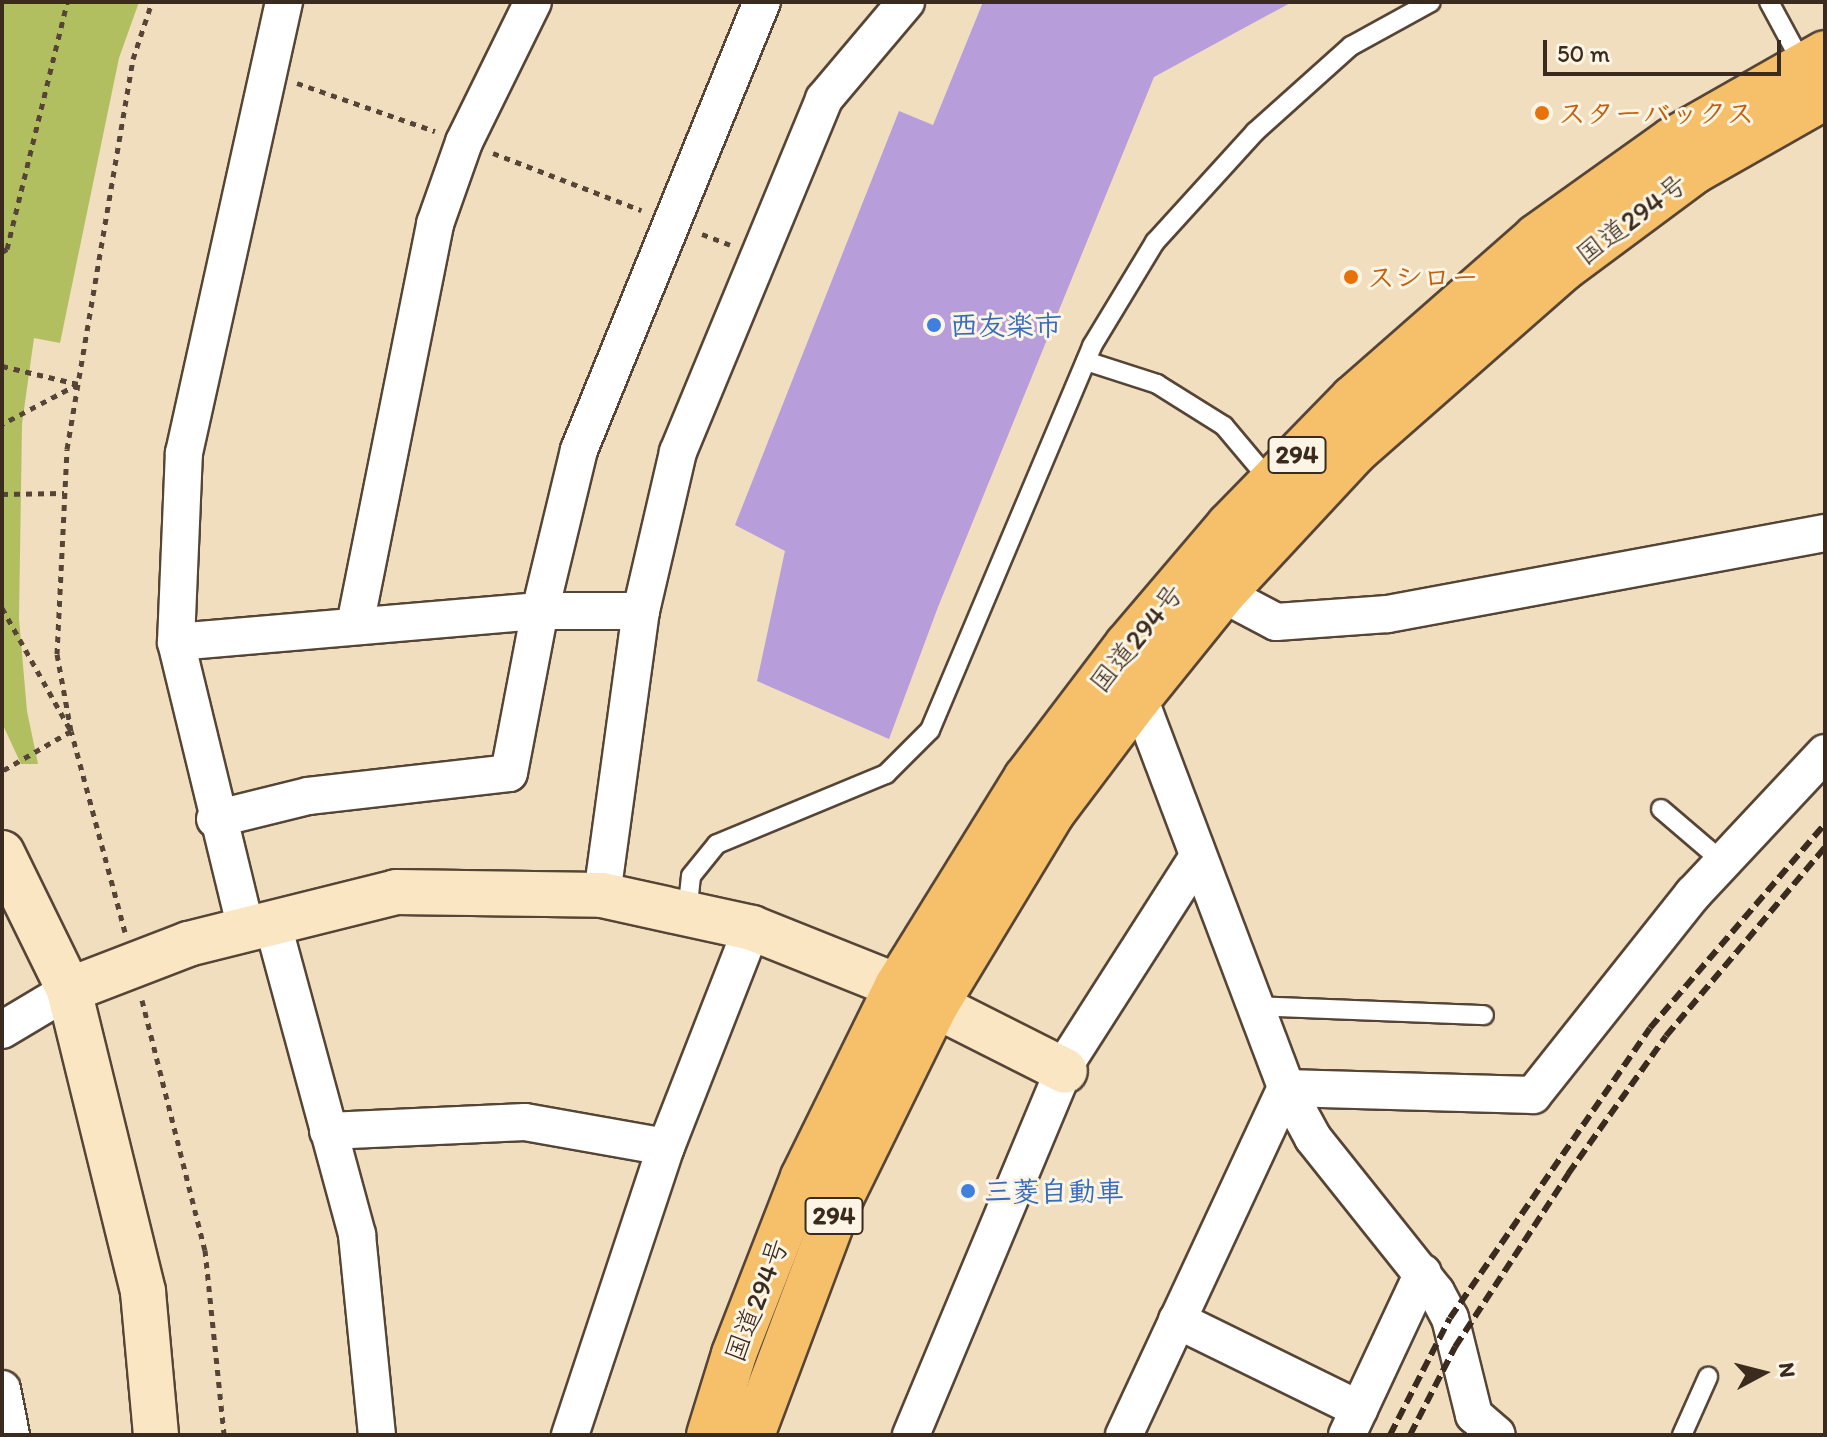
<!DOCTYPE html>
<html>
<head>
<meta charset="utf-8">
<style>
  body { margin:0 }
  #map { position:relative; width:1827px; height:1437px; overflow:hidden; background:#f1debe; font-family:Itim,"Klee One",sans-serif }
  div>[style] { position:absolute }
  .green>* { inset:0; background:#b1bf61 }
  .building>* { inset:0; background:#b79dd9 }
  .path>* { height:5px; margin-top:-2.5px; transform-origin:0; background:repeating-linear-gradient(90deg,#564536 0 6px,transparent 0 12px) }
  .roads { filter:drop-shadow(2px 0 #564536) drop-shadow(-2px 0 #564536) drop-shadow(0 2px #564536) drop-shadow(0 -2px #564536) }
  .lane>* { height:18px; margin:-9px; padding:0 9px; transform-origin:9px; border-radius:9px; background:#fff }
  .street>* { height:36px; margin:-18px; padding:0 18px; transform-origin:18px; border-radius:18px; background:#fff }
  .secondary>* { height:44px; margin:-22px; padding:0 22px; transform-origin:22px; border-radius:22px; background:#fbe6c4 }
  .highway>* { height:44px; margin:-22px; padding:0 22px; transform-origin:22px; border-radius:22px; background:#f6c06b }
  .rail>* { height:6px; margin-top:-3px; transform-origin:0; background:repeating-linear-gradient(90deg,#3b2a1e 0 12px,transparent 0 18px) }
  .dots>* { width:22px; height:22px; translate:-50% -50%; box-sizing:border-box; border:4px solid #fcf5e5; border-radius:50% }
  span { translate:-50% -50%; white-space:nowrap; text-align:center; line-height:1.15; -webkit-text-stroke:6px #fcf5e5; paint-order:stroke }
  .shield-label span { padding:2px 6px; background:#fcf5e5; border:2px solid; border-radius:6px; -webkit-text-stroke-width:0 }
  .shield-label { font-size:26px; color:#3b2a1e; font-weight:700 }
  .food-label { font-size:28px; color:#c56008; font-weight:700 }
  .left { translate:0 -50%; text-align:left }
  .street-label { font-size:28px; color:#3b2a1e }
  .shop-label { font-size:28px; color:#366cbe; font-weight:700 }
  .frame { position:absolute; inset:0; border:4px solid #3b2a1e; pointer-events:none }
  .north { position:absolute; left:1723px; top:1333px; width:80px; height:80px; -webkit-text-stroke:6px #fcf5e5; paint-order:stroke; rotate:83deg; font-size:22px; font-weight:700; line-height:32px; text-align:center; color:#3b2a1e }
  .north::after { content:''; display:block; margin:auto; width:28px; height:36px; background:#3b2a1e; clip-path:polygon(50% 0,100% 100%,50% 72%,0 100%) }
  .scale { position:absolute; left:1543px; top:40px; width:238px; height:36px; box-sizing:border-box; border:4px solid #3b2a1e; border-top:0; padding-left:10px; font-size:24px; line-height:28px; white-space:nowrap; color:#3b2a1e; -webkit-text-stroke:6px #fcf5e5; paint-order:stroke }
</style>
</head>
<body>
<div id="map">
  <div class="green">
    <div style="clip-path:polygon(2px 2px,139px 2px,119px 58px,60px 343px,34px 338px,22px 424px,19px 619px,27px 711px,38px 764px,21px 764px,2px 723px)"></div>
  </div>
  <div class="building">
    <div style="clip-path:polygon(983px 2px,1292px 2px,1154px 77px,938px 607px,889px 739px,757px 681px,785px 551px,735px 525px,899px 111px,933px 125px)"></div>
  </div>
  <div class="path">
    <div style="left:297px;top:83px;width:146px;rotate:19.2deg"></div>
    <div style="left:493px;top:153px;width:159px;rotate:21.1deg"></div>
    <div style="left:702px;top:234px;width:30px;rotate:21deg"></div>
    <div style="left:2px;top:252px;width:6px;rotate:-31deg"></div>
    <div style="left:7px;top:249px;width:254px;rotate:-76.3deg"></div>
    <div style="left:2px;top:366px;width:78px;rotate:13.3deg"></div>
    <div style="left:78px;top:384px;width:86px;rotate:152.2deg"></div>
    <div style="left:2px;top:494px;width:62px;rotate:-0.9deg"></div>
    <div style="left:2px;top:608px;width:141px;rotate:60.7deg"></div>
    <div style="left:71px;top:731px;width:80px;rotate:149.9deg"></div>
    <div style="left:125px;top:932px;width:208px;rotate:-105deg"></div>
    <div style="left:71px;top:731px;width:78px;rotate:-100.3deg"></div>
    <div style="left:57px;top:654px;width:205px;rotate:-87.2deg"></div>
    <div style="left:67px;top:449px;width:396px;rotate:-80.4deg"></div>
    <div style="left:133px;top:59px;width:60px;rotate:-71.6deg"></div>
    <div style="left:142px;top:1000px;width:258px;rotate:75.9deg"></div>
    <div style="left:205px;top:1250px;width:186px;rotate:84.1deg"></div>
  </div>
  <div class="roads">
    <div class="lane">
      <div style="left:1769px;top:2px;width:72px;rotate:61.6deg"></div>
      <div style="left:1086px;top:361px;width:75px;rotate:17.9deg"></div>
      <div style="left:1157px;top:384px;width:79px;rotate:32.1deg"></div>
      <div style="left:1224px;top:426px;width:73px;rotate:50deg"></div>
      <div style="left:1661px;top:809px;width:82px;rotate:40.5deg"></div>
      <div style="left:687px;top:914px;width:38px;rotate:-84deg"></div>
      <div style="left:691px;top:876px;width:41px;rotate:-50.9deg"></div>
      <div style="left:717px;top:844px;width:183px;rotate:-22.5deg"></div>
      <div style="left:886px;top:774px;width:62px;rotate:-45deg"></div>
      <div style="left:930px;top:730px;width:417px;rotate:-67.1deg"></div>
      <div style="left:1092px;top:346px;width:122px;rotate:-58.8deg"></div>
      <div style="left:1155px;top:242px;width:149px;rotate:-47.7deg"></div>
      <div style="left:1255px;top:132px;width:129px;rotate:-41.9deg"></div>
      <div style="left:1351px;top:46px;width:91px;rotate:-28.8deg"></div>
      <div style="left:1255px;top:1006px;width:229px;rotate:2.3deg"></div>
      <div style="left:1682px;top:1435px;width:64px;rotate:-65.9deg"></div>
    </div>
    <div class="street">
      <div style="left:1223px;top:594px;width:60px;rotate:27.8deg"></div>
      <div style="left:1276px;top:622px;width:112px;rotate:-4.1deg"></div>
      <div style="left:1388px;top:614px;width:444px;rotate:-10.5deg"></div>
      <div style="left:355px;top:625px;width:409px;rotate:-78.7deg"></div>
      <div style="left:435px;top:224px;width:87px;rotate:-70.5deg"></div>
      <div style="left:464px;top:142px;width:156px;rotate:-63.8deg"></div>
      <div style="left:176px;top:642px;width:365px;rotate:-4.9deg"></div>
      <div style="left:540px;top:611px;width:101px"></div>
      <div style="left:1139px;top:698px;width:417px;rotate:69.3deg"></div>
      <div style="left:1286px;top:1088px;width:57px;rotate:61.6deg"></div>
      <div style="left:1313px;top:1138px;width:197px;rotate:51.4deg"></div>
      <div style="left:1436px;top:1292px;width:30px;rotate:62deg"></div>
      <div style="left:1450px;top:1318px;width:100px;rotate:76.1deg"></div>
      <div style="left:1474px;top:1415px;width:30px;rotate:41deg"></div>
      <div style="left:215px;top:819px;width:96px;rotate:-13.9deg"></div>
      <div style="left:308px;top:796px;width:202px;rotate:-6.5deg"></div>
      <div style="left:509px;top:773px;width:165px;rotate:-79.2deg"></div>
      <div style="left:540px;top:611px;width:166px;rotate:-76.4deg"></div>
      <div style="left:579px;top:450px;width:484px;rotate:-67.8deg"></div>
      <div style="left:602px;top:895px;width:287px;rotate:-82.2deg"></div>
      <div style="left:641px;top:611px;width:163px;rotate:-76.9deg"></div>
      <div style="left:678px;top:452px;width:382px;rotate:-67.5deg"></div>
      <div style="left:824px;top:99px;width:127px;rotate:-49.8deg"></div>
      <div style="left:273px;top:925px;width:321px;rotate:74.8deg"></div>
      <div style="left:357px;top:1235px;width:201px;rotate:84.3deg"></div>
      <div style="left:246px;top:929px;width:295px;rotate:-103.7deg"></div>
      <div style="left:176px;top:642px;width:189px;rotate:-87.6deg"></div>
      <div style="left:184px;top:453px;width:462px;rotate:-77.5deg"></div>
      <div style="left:2px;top:1030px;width:78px;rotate:-30.8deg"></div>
      <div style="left:328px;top:1131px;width:197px;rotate:-2.6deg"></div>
      <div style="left:525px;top:1122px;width:143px;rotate:10.1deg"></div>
      <div style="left:1177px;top:1320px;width:203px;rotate:26.1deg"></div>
      <div style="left:2px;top:1389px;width:47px;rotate:78.9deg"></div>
      <div style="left:570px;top:1435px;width:304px;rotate:-71.6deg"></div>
      <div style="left:666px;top:1147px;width:235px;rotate:-68.6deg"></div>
      <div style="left:911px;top:1435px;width:407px;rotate:-67.3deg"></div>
      <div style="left:1068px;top:1060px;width:241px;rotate:-57.4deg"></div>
      <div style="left:1124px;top:1435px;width:383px;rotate:-65deg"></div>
      <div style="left:1286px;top:1088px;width:247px;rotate:1.6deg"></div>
      <div style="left:1533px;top:1095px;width:257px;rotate:-51.5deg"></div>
      <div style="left:1693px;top:894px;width:193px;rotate:-46.9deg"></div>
      <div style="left:1347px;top:1435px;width:179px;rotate:-64.9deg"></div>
    </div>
    <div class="secondary">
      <div style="left:2px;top:853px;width:153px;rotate:63.9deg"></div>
      <div style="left:69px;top:990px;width:311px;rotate:76.2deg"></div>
      <div style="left:143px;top:1292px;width:144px;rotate:84.8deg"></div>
      <div style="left:69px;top:990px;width:128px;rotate:-21.1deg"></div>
      <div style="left:188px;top:944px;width:214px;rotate:-14deg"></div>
      <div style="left:396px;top:892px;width:206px;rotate:0.8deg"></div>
      <div style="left:602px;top:895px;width:154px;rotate:12.4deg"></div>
      <div style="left:752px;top:928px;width:156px;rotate:21.8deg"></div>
      <div style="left:897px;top:986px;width:188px;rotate:26.8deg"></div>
    </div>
    <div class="highway">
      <div style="left:709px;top:1435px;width:85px;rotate:-72.8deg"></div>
      <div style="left:734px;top:1354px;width:190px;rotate:-68.7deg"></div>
      <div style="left:803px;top:1177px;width:213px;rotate:-63.8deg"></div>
      <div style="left:897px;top:986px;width:245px;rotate:-58.2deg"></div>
      <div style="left:1026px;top:778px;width:167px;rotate:-52.8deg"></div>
      <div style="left:1127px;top:645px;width:157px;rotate:-49.6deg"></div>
      <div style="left:1229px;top:525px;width:177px;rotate:-45.7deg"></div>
      <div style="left:1353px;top:398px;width:244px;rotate:-41.3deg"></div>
      <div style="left:1536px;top:237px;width:167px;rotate:-35.5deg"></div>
      <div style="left:1672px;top:140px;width:176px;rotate:-29.6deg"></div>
      <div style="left:752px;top:1435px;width:255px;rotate:-69.4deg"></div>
      <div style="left:842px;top:1196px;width:213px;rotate:-63.8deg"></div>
      <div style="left:936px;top:1005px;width:226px;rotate:-58.8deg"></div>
      <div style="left:1053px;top:812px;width:143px;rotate:-53deg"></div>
      <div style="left:1139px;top:698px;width:134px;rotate:-51.1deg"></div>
      <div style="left:1223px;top:594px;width:195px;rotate:-47.1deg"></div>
      <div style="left:1356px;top:451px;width:276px;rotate:-41.3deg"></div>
      <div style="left:1563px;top:269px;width:164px;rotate:-36.6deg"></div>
      <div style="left:1695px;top:171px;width:150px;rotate:-29.6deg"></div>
    </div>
  </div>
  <div class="rail">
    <div style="left:1390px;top:1435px;width:131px;rotate:-62.9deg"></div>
    <div style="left:1450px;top:1318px;width:352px;rotate:-55.4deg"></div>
    <div style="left:1650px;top:1028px;width:269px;rotate:-49.4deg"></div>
    <div style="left:1410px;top:1435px;width:99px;rotate:-62.9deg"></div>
    <div style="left:1455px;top:1347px;width:207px;rotate:-56.8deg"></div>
    <div style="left:1568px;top:1174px;width:169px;rotate:-54.6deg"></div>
    <div style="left:1666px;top:1036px;width:247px;rotate:-49.9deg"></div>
  </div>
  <div class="dots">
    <div style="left:1542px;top:113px;background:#e8710a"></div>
    <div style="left:1351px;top:277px;background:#e8710a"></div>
    <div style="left:934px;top:325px;background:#3f7fe0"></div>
    <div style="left:968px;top:1191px;background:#3f7fe0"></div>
  </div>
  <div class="shield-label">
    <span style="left:1297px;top:455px">294</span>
    <span style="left:834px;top:1216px">294</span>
  </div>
  <div class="food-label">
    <span class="left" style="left:1558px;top:113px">スターバックス</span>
    <span class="left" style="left:1367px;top:277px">スシロー</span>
  </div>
  <div class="street-label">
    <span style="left:1631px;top:219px;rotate:-37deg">国道294号</span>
    <span style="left:1136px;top:638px;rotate:-51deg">国道294号</span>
    <span style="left:756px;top:1300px;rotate:-69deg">国道294号</span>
  </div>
  <div class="shop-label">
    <span class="left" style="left:950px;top:325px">西友楽市</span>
    <span class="left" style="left:984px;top:1191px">三菱自動車</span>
  </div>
  <div class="frame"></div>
  <div class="north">N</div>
  <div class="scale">50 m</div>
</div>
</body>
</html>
